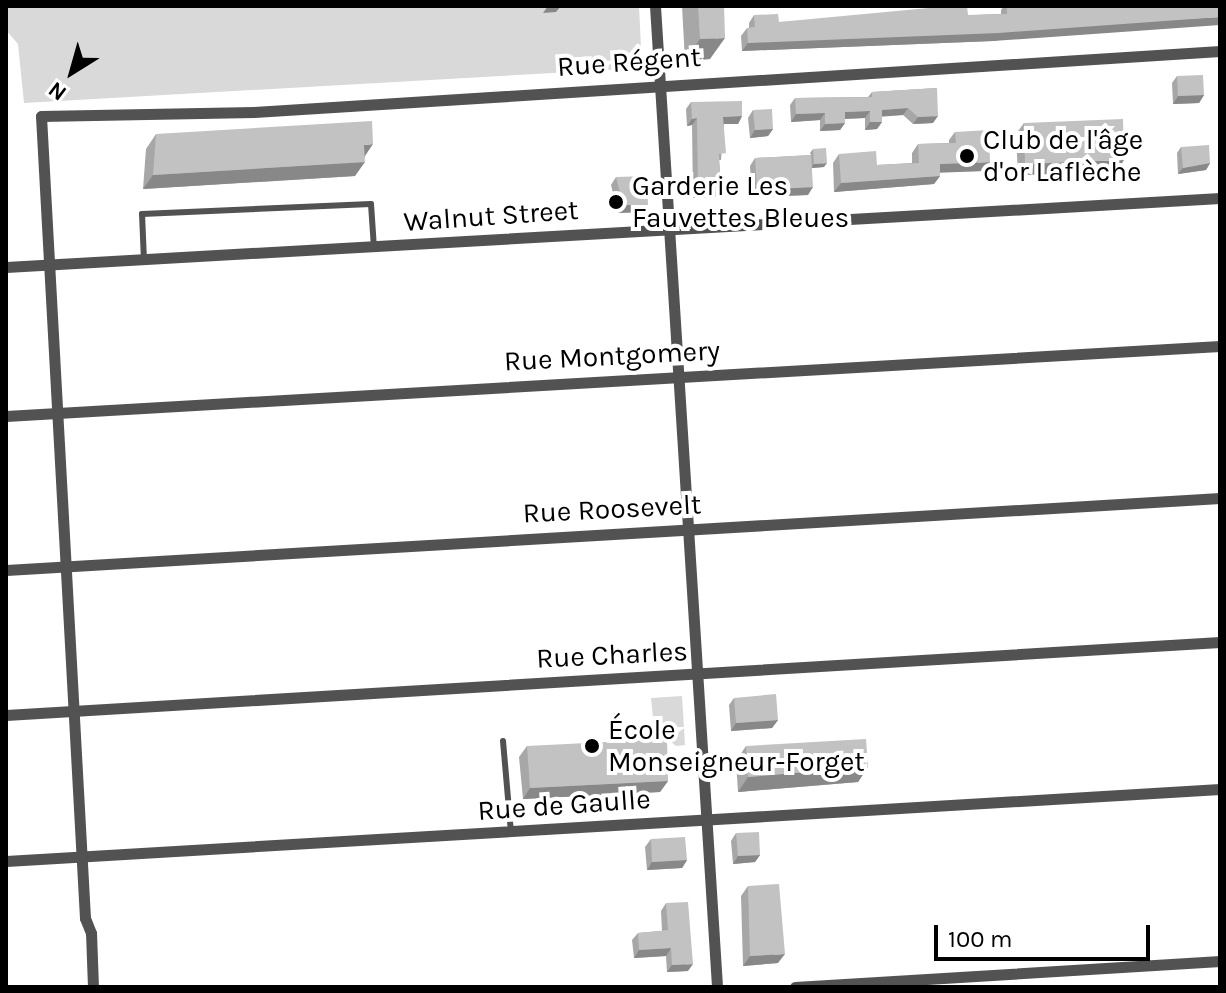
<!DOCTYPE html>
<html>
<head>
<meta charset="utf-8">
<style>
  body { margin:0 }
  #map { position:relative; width:1226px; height:993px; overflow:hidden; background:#fff; font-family:Karla,sans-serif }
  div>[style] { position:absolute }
  .green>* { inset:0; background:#d9d9d9 }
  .lane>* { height:6px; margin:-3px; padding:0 3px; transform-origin:3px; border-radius:3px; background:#525252 }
  .street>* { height:11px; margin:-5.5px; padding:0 5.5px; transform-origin:5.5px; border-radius:5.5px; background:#525252 }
  .wall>* { inset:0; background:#a7a7a7 }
  .shaded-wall>* { inset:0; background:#888 }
  .building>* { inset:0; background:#c2c2c2 }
  .dots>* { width:22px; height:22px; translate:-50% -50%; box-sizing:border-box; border:4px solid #fff; border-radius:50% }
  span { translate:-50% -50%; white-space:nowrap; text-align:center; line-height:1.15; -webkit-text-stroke:8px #fff; paint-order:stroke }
  .street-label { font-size:28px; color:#000 }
  .poi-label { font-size:28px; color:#000 }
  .left { translate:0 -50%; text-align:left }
  .frame { position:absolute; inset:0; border:8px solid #000; pointer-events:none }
  .north { position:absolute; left:32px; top:32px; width:80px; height:80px; -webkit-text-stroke:6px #fff; paint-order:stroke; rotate:217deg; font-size:22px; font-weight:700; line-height:32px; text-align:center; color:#000 }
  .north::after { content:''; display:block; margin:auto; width:28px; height:36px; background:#000; clip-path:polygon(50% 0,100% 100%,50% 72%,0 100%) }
  .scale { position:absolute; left:934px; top:925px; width:216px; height:36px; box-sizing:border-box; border:4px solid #000; border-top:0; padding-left:10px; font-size:24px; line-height:28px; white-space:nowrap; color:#000; -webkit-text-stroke:6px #fff; paint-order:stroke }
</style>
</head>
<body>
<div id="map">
  <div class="green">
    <div style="clip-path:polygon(6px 6px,639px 6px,642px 68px,24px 103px,18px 44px,6px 30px)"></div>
    <div style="clip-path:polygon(682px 696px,685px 745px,676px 746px,654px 727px,651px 698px)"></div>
  </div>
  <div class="lane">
    <div style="left:144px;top:261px;width:47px;rotate:-92.4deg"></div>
    <div style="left:142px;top:214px;width:229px;rotate:-2.5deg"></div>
    <div style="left:371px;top:204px;width:44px;rotate:86.1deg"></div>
    <div style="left:503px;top:741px;width:91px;rotate:85deg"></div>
  </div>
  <div class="street">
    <div style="left:655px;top:6px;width:983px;rotate:86.38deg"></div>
    <div style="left:6px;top:267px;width:1216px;rotate:-3.25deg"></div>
    <div style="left:6px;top:416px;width:1216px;rotate:-3.3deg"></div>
    <div style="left:6px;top:570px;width:1216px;rotate:-3.39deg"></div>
    <div style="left:6px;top:715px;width:1216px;rotate:-3.44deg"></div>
    <div style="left:6px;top:861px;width:1216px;rotate:-3.39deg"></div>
    <div style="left:93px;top:987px;width:54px;rotate:-92.1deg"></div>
    <div style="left:91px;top:933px;width:16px;rotate:-112deg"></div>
    <div style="left:85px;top:918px;width:803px;rotate:-93.14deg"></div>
    <div style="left:41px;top:116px;width:213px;rotate:-1.1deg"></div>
    <div style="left:254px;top:112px;width:968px;rotate:-3.61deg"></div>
    <div style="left:795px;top:987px;width:426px;rotate:-3.5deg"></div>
  </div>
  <div class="wall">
    <div style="clip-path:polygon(682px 6px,724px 6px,710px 59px,685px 61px)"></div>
    <div style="clip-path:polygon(1004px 6px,1220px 6px,993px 41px,742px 51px,741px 36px,747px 28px,749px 28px,749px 23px,754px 15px,779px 22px,1001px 14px,1001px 10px)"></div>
    <div style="clip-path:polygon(1177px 76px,1204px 95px,1199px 103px,1173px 104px,1172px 83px)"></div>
    <div style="clip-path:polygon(937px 88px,933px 123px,913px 124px,903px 115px,882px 116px,882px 122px,877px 129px,865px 130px,865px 118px,845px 119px,845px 123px,840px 130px,820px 131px,820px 120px,791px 122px,790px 105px,795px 98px,868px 97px,872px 92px)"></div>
    <div style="clip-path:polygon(691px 102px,742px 116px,738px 124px,724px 124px,721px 160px,719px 160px,721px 190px,716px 197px,693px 198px,692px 125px,687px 126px,686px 109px)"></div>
    <div style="clip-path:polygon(753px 110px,773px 129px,768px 136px,750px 138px,748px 118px)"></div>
    <div style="clip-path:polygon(1024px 123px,1117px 172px,1018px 175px,1016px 134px)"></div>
    <div style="clip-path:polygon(955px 132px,984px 171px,940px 172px,940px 176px,934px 184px,834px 192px,833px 163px,839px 154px,877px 165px,912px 163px,912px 153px,918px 144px,949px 143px,949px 140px)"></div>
    <div style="clip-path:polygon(156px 134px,365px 156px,355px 176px,143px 189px,146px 149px)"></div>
    <div style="clip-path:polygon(1181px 147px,1210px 163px,1206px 170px,1178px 174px,1177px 153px)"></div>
    <div style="clip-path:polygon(813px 149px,824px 167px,812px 168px,808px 195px,752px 197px,750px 166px,755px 158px,811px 155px,810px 153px)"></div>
    <div style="clip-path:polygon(616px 177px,648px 205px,642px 212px,618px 213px,611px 185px)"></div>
    <div style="clip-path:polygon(734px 698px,778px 720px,772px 728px,731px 731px,729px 705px)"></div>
    <div style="clip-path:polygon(527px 746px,668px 781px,660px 792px,523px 799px,519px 757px)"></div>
    <div style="clip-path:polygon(746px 746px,868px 767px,858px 782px,738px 792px,736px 761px)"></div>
    <div style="clip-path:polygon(736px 833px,760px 855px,755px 862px,733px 864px,731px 841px)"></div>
    <div style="clip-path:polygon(651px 839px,687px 860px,682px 868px,647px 870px,645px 847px)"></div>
    <div style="clip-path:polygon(748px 886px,778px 963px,743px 966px,741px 896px)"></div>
    <div style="clip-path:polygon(666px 903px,688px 971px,667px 972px,666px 956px,634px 958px,632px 940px,638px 933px,662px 931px,661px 911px)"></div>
  </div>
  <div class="shaded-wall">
    <div style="clip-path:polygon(548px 6px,561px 6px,556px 12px,543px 13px)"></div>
    <div style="clip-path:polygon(1220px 17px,1220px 25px,993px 41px,742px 51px,748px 43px)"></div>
    <div style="clip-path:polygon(725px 38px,710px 59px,685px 61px,700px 39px)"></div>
    <div style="clip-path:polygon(1204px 95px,1199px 103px,1173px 104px,1178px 96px)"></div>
    <div style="clip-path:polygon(908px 108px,903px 115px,877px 117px,882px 110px)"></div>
    <div style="clip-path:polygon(870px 111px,865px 118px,840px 119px,845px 112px)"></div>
    <div style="clip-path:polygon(825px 113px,820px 120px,791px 122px,796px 114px)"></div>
    <div style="clip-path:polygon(742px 116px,738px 124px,719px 124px,723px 117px)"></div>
    <div style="clip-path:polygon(938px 116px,933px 123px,913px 124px,918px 117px)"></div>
    <div style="clip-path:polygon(697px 118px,692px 125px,687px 126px,692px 119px)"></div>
    <div style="clip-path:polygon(870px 122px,882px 122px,877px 129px,865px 130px)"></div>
    <div style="clip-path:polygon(845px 123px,840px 130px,820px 131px,825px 124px)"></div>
    <div style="clip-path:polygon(773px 129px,768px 136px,750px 138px,755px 130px)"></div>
    <div style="clip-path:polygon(373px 144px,363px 159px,364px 145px)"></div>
    <div style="clip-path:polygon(1124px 160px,1117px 172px,1018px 175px,1025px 164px)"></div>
    <div style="clip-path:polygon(365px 162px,355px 176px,143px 189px,153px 175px)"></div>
    <div style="clip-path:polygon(990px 162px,984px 171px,933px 173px,940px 164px)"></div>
    <div style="clip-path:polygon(827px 163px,824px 167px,811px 168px,814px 164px)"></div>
    <div style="clip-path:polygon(1210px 163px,1206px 170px,1178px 174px,1183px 168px)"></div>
    <div style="clip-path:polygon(940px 176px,934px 184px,834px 192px,841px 183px)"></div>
    <div style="clip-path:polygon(813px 187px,808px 195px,752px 197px,757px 190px)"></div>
    <div style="clip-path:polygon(721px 190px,716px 197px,693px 198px,698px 191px)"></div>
    <div style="clip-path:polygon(623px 205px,648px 205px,642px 212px,618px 213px)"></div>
    <div style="clip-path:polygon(778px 720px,772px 728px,731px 731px,736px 723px)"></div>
    <div style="clip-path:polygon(868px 767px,858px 782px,738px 792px,748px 777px)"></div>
    <div style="clip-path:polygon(668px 781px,660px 792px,523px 799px,530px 788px)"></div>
    <div style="clip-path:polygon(760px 855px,755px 862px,733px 864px,738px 856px)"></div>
    <div style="clip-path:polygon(687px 860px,682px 868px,647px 870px,652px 862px)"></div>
    <div style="clip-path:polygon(671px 948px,666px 956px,634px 958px,639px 950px)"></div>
    <div style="clip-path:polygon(785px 954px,778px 963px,743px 966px,750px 956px)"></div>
    <div style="clip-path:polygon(693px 964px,688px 971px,667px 972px,672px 965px)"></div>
  </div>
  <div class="building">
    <div style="clip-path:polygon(698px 6px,724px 6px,725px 38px,700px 39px)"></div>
    <div style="clip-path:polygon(950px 6px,967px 6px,968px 15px,1007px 14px,1007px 6px,1220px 6px,1220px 17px,999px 33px,748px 43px,747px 28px,755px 27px,754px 15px,778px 14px,779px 22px)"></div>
    <div style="clip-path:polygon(1203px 75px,1204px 95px,1178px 96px,1177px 76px)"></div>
    <div style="clip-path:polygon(937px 88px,938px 116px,918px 117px,908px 108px,882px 110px,882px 122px,870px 122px,870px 111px,845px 112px,845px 123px,825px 124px,825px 113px,796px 114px,795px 98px,872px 97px,872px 92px)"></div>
    <div style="clip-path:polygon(742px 101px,742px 116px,723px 117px,726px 153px,719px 154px,721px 190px,698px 191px,697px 118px,692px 119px,691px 102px)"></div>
    <div style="clip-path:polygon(772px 109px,773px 129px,755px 130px,753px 110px)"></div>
    <div style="clip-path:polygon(1123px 119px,1124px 160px,1025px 164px,1024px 123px)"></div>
    <div style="clip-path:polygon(372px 121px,373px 144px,364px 145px,365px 162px,153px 175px,156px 134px)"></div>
    <div style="clip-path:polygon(989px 130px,990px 162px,940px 164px,940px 176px,841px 183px,839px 154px,876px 151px,877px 165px,919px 163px,918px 144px,956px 143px,955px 132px)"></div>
    <div style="clip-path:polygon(1209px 145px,1210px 163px,1183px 168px,1181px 147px)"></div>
    <div style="clip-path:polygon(826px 148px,827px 163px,814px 164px,813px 149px)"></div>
    <div style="clip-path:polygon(811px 155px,813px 187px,757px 190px,755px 158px)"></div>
    <div style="clip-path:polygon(647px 176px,648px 205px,623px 205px,616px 177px)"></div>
    <div style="clip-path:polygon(776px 694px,778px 720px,736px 723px,734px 698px)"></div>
    <div style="clip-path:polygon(667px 739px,668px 781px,530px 788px,527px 746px)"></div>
    <div style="clip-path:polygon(866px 739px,868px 767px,748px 777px,746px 746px)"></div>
    <div style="clip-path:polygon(759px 832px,760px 855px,738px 856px,736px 833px)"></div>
    <div style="clip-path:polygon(685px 837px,687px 860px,652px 862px,651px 839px)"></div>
    <div style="clip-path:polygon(779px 884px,785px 954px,750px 956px,748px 886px)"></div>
    <div style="clip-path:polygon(688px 902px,693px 964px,672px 965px,671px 948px,639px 950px,638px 933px,668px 930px,666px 903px)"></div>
  </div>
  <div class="dots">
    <div style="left:967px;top:156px;background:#000"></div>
    <div style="left:616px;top:202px;background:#000"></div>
    <div style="left:592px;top:746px;background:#000"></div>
  </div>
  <div class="street-label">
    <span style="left:629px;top:62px;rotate:-4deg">Rue Régent</span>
    <span style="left:491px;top:216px;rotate:-4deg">Walnut Street</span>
    <span style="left:612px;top:356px;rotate:-3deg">Rue Montgomery</span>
    <span style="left:612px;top:509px;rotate:-3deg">Rue Roosevelt</span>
    <span style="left:612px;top:655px;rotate:-3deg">Rue Charles</span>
    <span style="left:564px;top:805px;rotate:-4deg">Rue de Gaulle</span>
  </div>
  <div class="poi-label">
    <span class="left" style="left:983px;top:156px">Club de l'âge<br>d'or Laflèche</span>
    <span class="left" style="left:632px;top:202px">Garderie Les<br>Fauvettes Bleues</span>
    <span class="left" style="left:608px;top:746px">École<br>Monseigneur-Forget</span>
  </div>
  <div class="frame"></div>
  <div class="north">N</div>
  <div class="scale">100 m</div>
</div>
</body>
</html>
